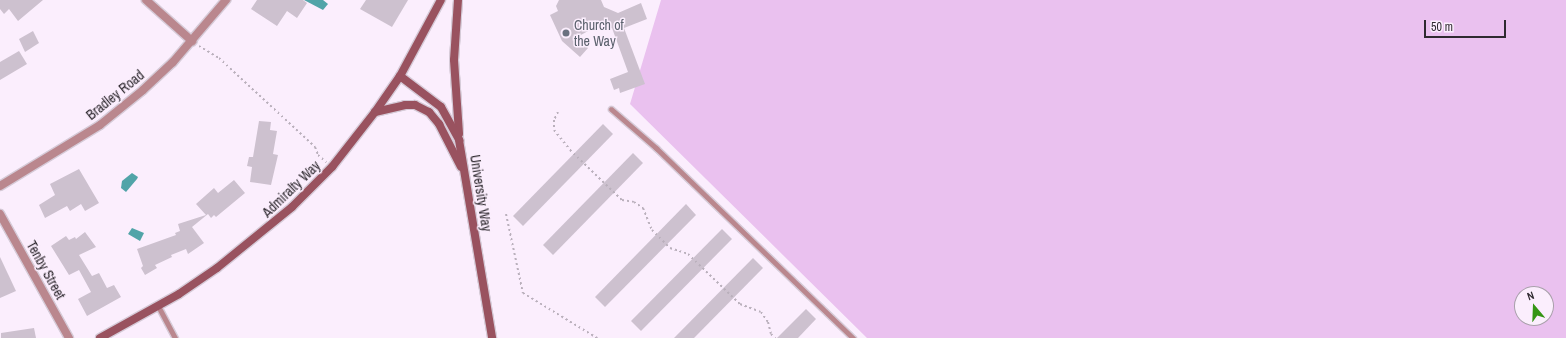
<!DOCTYPE html>
<html>
<head>
<meta charset="utf-8">
<style>
  body { margin:0 }
  #map { position:relative; width:1566px; height:338px; overflow:hidden; background:#fbeefd; font-family:"Archivo Narrow",sans-serif }
  div>[style] { position:absolute }
  .green>* { inset:0; background:#eac1ef }
  .water>* { inset:0; background:#51a4a8 }
  .building>* { inset:0; background:#cdc1cf }
  .path>* { height:2px; margin-top:-1px; transform-origin:0; background:repeating-linear-gradient(90deg,#bab0bc 0 2px,transparent 0 5px) }
  .roads { filter:drop-shadow(1px 0 #d6cbd8) drop-shadow(-1px 0 #d6cbd8) drop-shadow(0 1px #d6cbd8) drop-shadow(0 -1px #d6cbd8) }
  .lane>* { height:5px; margin:-2.5px; padding:0 2.5px; transform-origin:2.5px; border-radius:2.5px; background:#ba878e }
  .street>* { height:8px; margin:-4px; padding:0 4px; transform-origin:4px; border-radius:4px; background:#ba878e }
  .secondary>* { height:8px; margin:-4px; padding:0 4px; transform-origin:4px; border-radius:4px; background:#99525f }
  .dots>* { width:11px; height:11px; translate:-50% -50%; box-sizing:border-box; border:2px solid #fbeefd; border-radius:50% }
  span { translate:-50% -50%; white-space:nowrap; text-align:center; line-height:1.15; -webkit-text-stroke:3px #fbeefd; paint-order:stroke }
  .worship-label { font-size:14px; color:#5b616d }
  .left { translate:0 -50%; text-align:left }
  .street-label { font-size:14px; color:#2f2a30 }
  .north { position:absolute; left:1514px; top:286px; width:40px; height:40px; box-sizing:border-box; background:#fbeefd; border:1px solid #a9a0ab; border-radius:50%; rotate:341deg; font-size:11px; font-weight:700; line-height:16px; text-align:center; color:#2f2a30 }
  .north::after { content:''; display:block; margin:auto; width:14px; height:18px; background:#359515; clip-path:polygon(50% 0,100% 100%,50% 72%,0 100%) }
  .scale { position:absolute; left:1424px; top:20px; width:82px; height:18px; box-sizing:border-box; border:2px solid #2f2a30; border-top:0; padding-left:5px; font-size:12px; line-height:14px; white-space:nowrap; color:#2f2a30; -webkit-text-stroke:3px #fbeefd; paint-order:stroke }
</style>
</head>
<body>
<div id="map">
  <div class="green">
    <div style="clip-path:polygon(evenodd,661px 0,1566px 0,1566px 338px,867px 338px,630px 104px,661px 0,1522px 294px,1546px 294px,1546px 318px,1522px 318px,1522px 294px)"></div>
  </div>
  <div class="water">
    <div style="clip-path:polygon(304px 0,323px 0,328px 4px,323px 10px)"></div>
    <div style="clip-path:polygon(132px 173px,138px 177px,137px 179px,126px 192px,121px 188px,122px 181px)"></div>
    <div style="clip-path:polygon(132px 228px,144px 233px,140px 241px,128px 234px)"></div>
  </div>
  <div class="building">
    <div style="clip-path:polygon(0 0,43px 0,18px 21px,9px 9px,4px 14px,0 9px)"></div>
    <div style="clip-path:polygon(257px 0,303px 0,307px 3px,297px 18px,287px 11px,277px 26px,251px 9px)"></div>
    <div style="clip-path:polygon(366px 0,408px 0,392px 27px,360px 9px)"></div>
    <div style="clip-path:polygon(559px 0,601px 0,604px 7px,618px 13px,641px 3px,647px 19px,624px 28px,645px 84px,620px 93px,619px 88px,614px 90px,610px 79px,628px 72px,612px 28px,608px 30px,605px 22px,577px 37px,588px 48px,580px 57px,562px 41px,550px 15px,558px 11px,556px 6px)"></div>
    <div style="clip-path:polygon(33px 31px,39px 43px,25px 52px,19px 39px)"></div>
    <div style="clip-path:polygon(19px 51px,27px 64px,0 80px,0 62px)"></div>
    <div style="clip-path:polygon(259px 121px,271px 122px,270px 130px,277px 131px,273px 154px,278px 155px,271px 185px,250px 182px,252px 167px,247px 166px,249px 157px,253px 157px)"></div>
    <div style="clip-path:polygon(603px 124px,613px 134px,523px 226px,513px 216px)"></div>
    <div style="clip-path:polygon(633px 153px,643px 163px,553px 255px,543px 245px)"></div>
    <div style="clip-path:polygon(79px 169px,99px 203px,85px 211px,81px 204px,70px 211px,67px 206px,45px 218px,39px 205px,55px 195px,50px 184px)"></div>
    <div style="clip-path:polygon(234px 180px,245px 193px,216px 217px,214px 215px,211px 218px,208px 214px,192px 227px,204px 243px,188px 254px,186px 249px,171px 255px,172px 257px,155px 265px,157px 268px,145px 275px,141px 268px,143px 266px,137px 249px,176px 235px,175px 233px,180px 231px,178px 224px,206px 215px,196px 204px,214px 188px,218px 193px)"></div>
    <div style="clip-path:polygon(686px 204px,696px 215px,605px 307px,595px 297px)"></div>
    <div style="clip-path:polygon(722px 229px,732px 239px,641px 331px,631px 321px)"></div>
    <div style="clip-path:polygon(85px 232px,96px 247px,79px 255px,92px 276px,99px 273px,107px 288px,114px 285px,121px 297px,87px 316px,78px 299px,91px 292px,79px 270px,69px 275px,51px 246px,66px 236px,69px 240px,75px 237px,76px 239px)"></div>
    <div style="clip-path:polygon(0 257px,16px 291px,0 298px)"></div>
    <div style="clip-path:polygon(753px 258px,763px 268px,694px 338px,674px 338px)"></div>
    <div style="clip-path:polygon(806px 309px,816px 319px,798px 338px,777px 338px)"></div>
    <div style="clip-path:polygon(34px 328px,36px 338px,1px 338px,1px 333px)"></div>
  </div>
  <div class="path">
    <div style="left:199px;top:46px;width:23px;rotate:31deg"></div>
    <div style="left:219px;top:58px;width:131px;rotate:42.8deg"></div>
    <div style="left:315px;top:147px;width:9px;rotate:69deg"></div>
    <div style="left:318px;top:155px;width:11px;rotate:41deg"></div>
    <div style="left:558px;top:112px;width:9px;rotate:117deg"></div>
    <div style="left:554px;top:120px;width:10px;rotate:90deg"></div>
    <div style="left:554px;top:130px;width:26px;rotate:51deg"></div>
    <div style="left:570px;top:150px;width:72px;rotate:43.9deg"></div>
    <div style="left:622px;top:200px;width:12px;rotate:9deg"></div>
    <div style="left:634px;top:202px;width:11px;rotate:34deg"></div>
    <div style="left:643px;top:208px;width:24px;rotate:68deg"></div>
    <div style="left:652px;top:230px;width:25px;rotate:45deg"></div>
    <div style="left:670px;top:248px;width:19px;rotate:18deg"></div>
    <div style="left:688px;top:254px;width:72px;rotate:43.9deg"></div>
    <div style="left:740px;top:304px;width:22px;rotate:21deg"></div>
    <div style="left:761px;top:312px;width:12px;rotate:55deg"></div>
    <div style="left:768px;top:322px;width:12px;rotate:76deg"></div>
    <div style="left:771px;top:334px;width:6px;rotate:45deg"></div>
    <div style="left:506px;top:214px;width:81px;rotate:77.9deg"></div>
    <div style="left:523px;top:293px;width:87px;rotate:31.3deg"></div>
  </div>
  <div class="roads">
    <div class="lane">
      <div style="left:611px;top:109px;width:60px;rotate:40.9deg"></div>
      <div style="left:656px;top:148px;width:274px;rotate:44deg"></div>
      <div style="left:158px;top:306px;width:36px;rotate:62deg"></div>
    </div>
    <div class="street">
      <div style="left:146px;top:0;width:62px;rotate:41.7deg"></div>
      <div style="left:0;top:186px;width:117px;rotate:-31.4deg"></div>
      <div style="left:100px;top:125px;width:55px;rotate:-39.1deg"></div>
      <div style="left:143px;top:90px;width:41px;rotate:-43deg"></div>
      <div style="left:173px;top:62px;width:82px;rotate:-49.5deg"></div>
      <div style="left:0;top:214px;width:142px;rotate:60.9deg"></div>
    </div>
    <div class="secondary">
      <div style="left:458px;top:0;width:60px;rotate:93.8deg"></div>
      <div style="left:454px;top:60px;width:74px;rotate:86.1deg"></div>
      <div style="left:400px;top:76px;width:51px;rotate:37.1deg"></div>
      <div style="left:441px;top:107px;width:38px;rotate:61deg"></div>
      <div style="left:459px;top:140px;width:201px;rotate:80.5deg"></div>
      <div style="left:375px;top:112px;width:31px;rotate:-13deg"></div>
      <div style="left:405px;top:105px;width:10px"></div>
      <div style="left:415px;top:105px;width:16px;rotate:27deg"></div>
      <div style="left:429px;top:112px;width:16px;rotate:50deg"></div>
      <div style="left:439px;top:124px;width:48px;rotate:62.9deg"></div>
      <div style="left:100px;top:338px;width:90px;rotate:-29.1deg"></div>
      <div style="left:179px;top:294px;width:46px;rotate:-34.4deg"></div>
      <div style="left:217px;top:268px;width:97px;rotate:-39.1deg"></div>
      <div style="left:292px;top:207px;width:57px;rotate:-45deg"></div>
      <div style="left:332px;top:167px;width:70px;rotate:-52deg"></div>
      <div style="left:375px;top:112px;width:44px;rotate:-55.2deg"></div>
      <div style="left:400px;top:76px;width:86px;rotate:-61.7deg"></div>
    </div>
  </div>
  <div class="dots">
    <div style="left:566px;top:33px;background:#6b7280"></div>
  </div>
  <div class="worship-label">
    <span class="left" style="left:574px;top:33px">Church of<br>the Way</span>
  </div>
  <div class="street-label">
    <span style="left:115px;top:95px;rotate:-39deg">Bradley Road</span>
    <span style="left:291px;top:189px;rotate:-44deg">Admiralty Way</span>
    <span style="left:481px;top:193px;rotate:81deg">University Way</span>
    <span style="left:46px;top:270px;rotate:61deg">Tenby Street</span>
  </div>
  <div class="north">N</div>
  <div class="scale">50 m</div>
</div>
</body>
</html>
